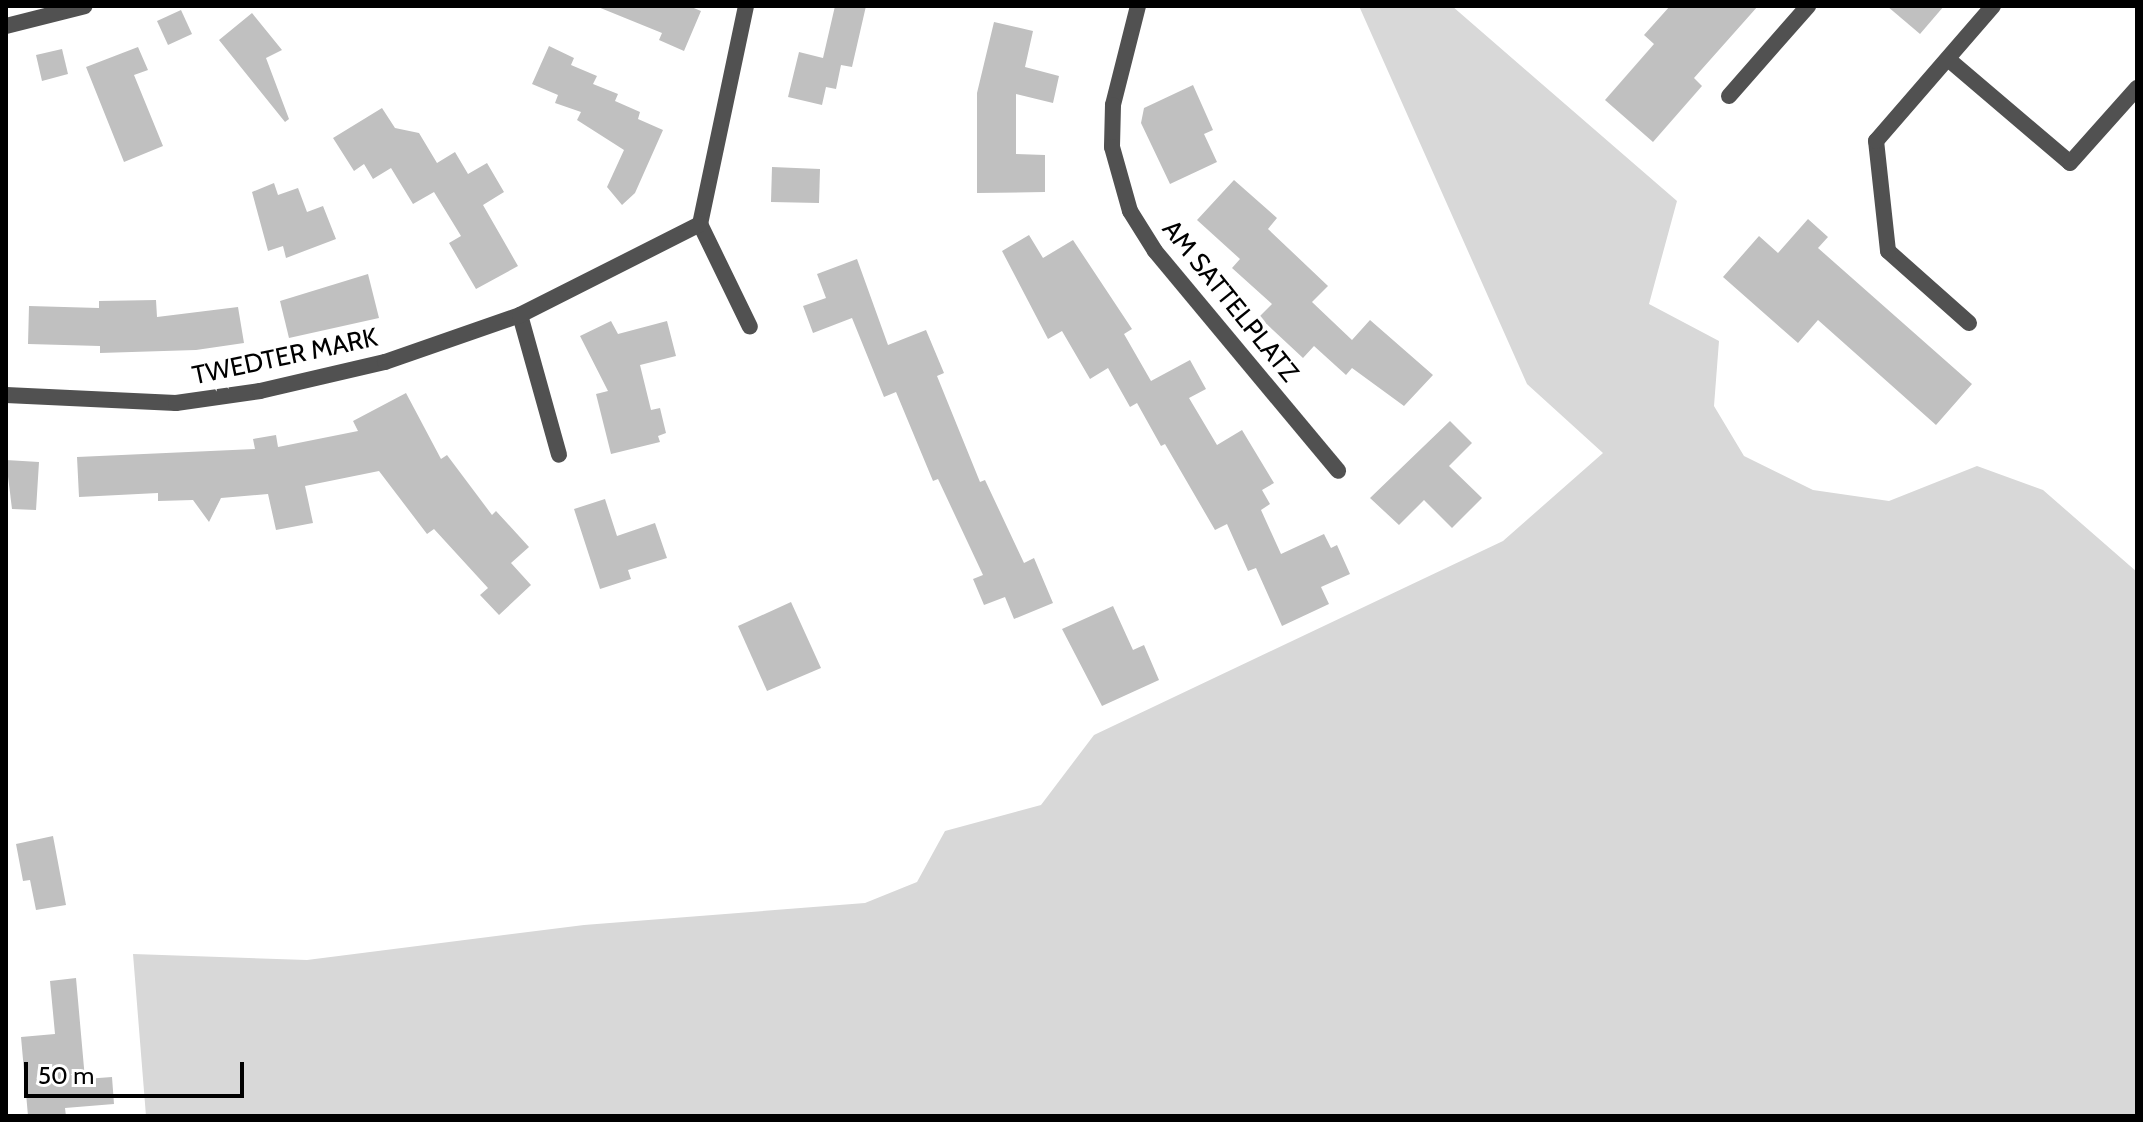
<!DOCTYPE html>
<html>
<head>
<meta charset="utf-8">
<style>
  body { margin:0 }
  #map { position:relative; width:2143px; height:1122px; overflow:hidden; background:#fff; font-family:Cabin,sans-serif }
  div>[style] { position:absolute }
  .green>* { inset:0; background:#d8d8d8 }
  .building>* { inset:0; background:#c0c0c0 }
  .street>* { height:16px; margin:-8px; padding:0 8px; transform-origin:8px; border-radius:8px; background:#515151 }
  span { translate:-50% -50%; white-space:nowrap; text-align:center; line-height:1.15; -webkit-text-stroke:8px #fff; paint-order:stroke }
  .street-label { font-size:26px; color:#000 }
  .frame { position:absolute; inset:0; border:8px solid #000; pointer-events:none }
  .scale { position:absolute; left:24px; top:1062px; width:220px; height:36px; box-sizing:border-box; border:4px solid #000; border-top:0; padding-left:10px; font-size:24px; line-height:28px; white-space:nowrap; color:#000; -webkit-text-stroke:6px #fff; paint-order:stroke }
</style>
</head>
<body>
<div id="map">
  <div class="green">
    <div style="clip-path:polygon(1359px 6px,1452px 6px,1677px 201px,1649px 304px,1719px 341px,1714px 406px,1744px 456px,1813px 490px,1889px 501px,1977px 466px,2043px 490px,2137px 572px,2137px 1116px,146px 1116px,133px 954px,307px 960px,584px 925px,865px 903px,917px 882px,945px 831px,1041px 805px,1094px 735px,1503px 541px,1603px 453px,1527px 384px)"></div>
  </div>
  <div class="building">
    <div style="clip-path:polygon(689px 6px,701px 11px,684px 51px,659px 40px,662px 33px,598px 7px)"></div>
    <div style="clip-path:polygon(835px 6px,866px 6px,852px 67px,841px 65px,836px 89px,826px 87px,822px 105px,788px 97px,799px 52px,823px 58px)"></div>
    <div style="clip-path:polygon(1670px 6px,1758px 6px,1694px 78px,1702px 86px,1653px 142px,1605px 100px,1654px 44px,1644px 35px)"></div>
    <div style="clip-path:polygon(1887px 6px,1944px 6px,1920px 34px)"></div>
    <div style="clip-path:polygon(181px 10px,192px 34px,168px 45px,157px 21px)"></div>
    <div style="clip-path:polygon(252px 13px,282px 50px,266px 58px,289px 119px,285px 122px,219px 40px)"></div>
    <div style="clip-path:polygon(994px 22px,1033px 31px,1025px 67px,1059px 76px,1053px 103px,1016px 94px,1016px 154px,1045px 155px,1045px 192px,977px 193px,977px 93px)"></div>
    <div style="clip-path:polygon(549px 46px,574px 58px,571px 65px,597px 76px,593px 84px,618px 94px,615px 101px,640px 112px,638px 119px,663px 130px,635px 193px,622px 205px,607px 187px,624px 150px,577px 120px,581px 112px,555px 103px,558px 95px,532px 84px)"></div>
    <div style="clip-path:polygon(138px 47px,148px 70px,134px 75px,163px 146px,124px 162px,86px 67px)"></div>
    <div style="clip-path:polygon(62px 49px,68px 74px,42px 81px,36px 55px)"></div>
    <div style="clip-path:polygon(1193px 85px,1213px 130px,1204px 134px,1217px 162px,1170px 184px,1141px 123px,1144px 108px)"></div>
    <div style="clip-path:polygon(382px 108px,395px 128px,419px 133px,437px 163px,455px 152px,468px 174px,487px 163px,504px 192px,483px 205px,518px 266px,476px 289px,449px 243px,461px 236px,434px 192px,413px 204px,391px 168px,373px 179px,364px 164px,354px 171px,333px 138px)"></div>
    <div style="clip-path:polygon(772px 167px,820px 169px,819px 203px,771px 202px)"></div>
    <div style="clip-path:polygon(1234px 180px,1277px 218px,1268px 229px,1328px 286px,1312px 302px,1352px 340px,1370px 320px,1433px 375px,1404px 406px,1352px 368px,1346px 375px,1314px 346px,1303px 358px,1259px 317px,1272px 304px,1232px 268px,1240px 259px,1197px 220px)"></div>
    <div style="clip-path:polygon(274px 183px,278px 195px,298px 188px,307px 212px,323px 206px,336px 239px,286px 258px,283px 246px,268px 251px,252px 192px)"></div>
    <div style="clip-path:polygon(1808px 219px,1828px 237px,1818px 248px,1972px 384px,1936px 425px,1818px 320px,1798px 343px,1723px 277px,1759px 236px,1778px 253px)"></div>
    <div style="clip-path:polygon(1029px 235px,1043px 258px,1073px 240px,1132px 329px,1124px 334px,1151px 381px,1190px 360px,1206px 389px,1189px 398px,1217px 445px,1242px 430px,1274px 483px,1262px 490px,1270px 504px,1261px 510px,1281px 554px,1324px 534px,1331px 548px,1337px 545px,1350px 574px,1321px 587px,1329px 604px,1282px 626px,1256px 568px,1248px 571px,1227px 524px,1215px 530px,1165px 444px,1161px 446px,1137px 403px,1130px 407px,1108px 368px,1090px 379px,1062px 331px,1048px 339px,1002px 251px)"></div>
    <div style="clip-path:polygon(857px 259px,888px 345px,926px 330px,944px 373px,937px 376px,980px 482px,985px 480px,1024px 563px,1034px 558px,1053px 603px,1014px 619px,1005px 597px,984px 605px,973px 579px,983px 575px,938px 479px,933px 481px,896px 392px,884px 397px,852px 318px,813px 333px,803px 306px,826px 298px,817px 274px)"></div>
    <div style="clip-path:polygon(368px 274px,379px 318px,289px 338px,280px 301px)"></div>
    <div style="clip-path:polygon(156px 300px,157px 317px,238px 307px,244px 343px,196px 350px,100px 353px,100px 346px,28px 344px,29px 306px,99px 308px,99px 301px)"></div>
    <div style="clip-path:polygon(611px 321px,618px 334px,667px 321px,676px 356px,640px 365px,651px 410px,660px 408px,666px 433px,658px 436px,660px 442px,611px 454px,596px 394px,608px 391px,580px 336px)"></div>
    <div style="clip-path:polygon(406px 393px,441px 459px,447px 455px,492px 515px,496px 511px,529px 547px,511px 563px,531px 585px,499px 615px,480px 595px,488px 588px,434px 529px,427px 534px,379px 471px,305px 486px,313px 523px,276px 530px,268px 494px,221px 498px,209px 522px,193px 500px,158px 501px,158px 493px,79px 497px,77px 457px,255px 449px,253px 439px,276px 435px,278px 447px,358px 431px,353px 421px)"></div>
    <div style="clip-path:polygon(1450px 421px,1472px 443px,1449px 466px,1482px 498px,1452px 528px,1424px 500px,1399px 525px,1370px 498px)"></div>
    <div style="clip-path:polygon(6px 460px,39px 462px,36px 510px,12px 509px)"></div>
    <div style="clip-path:polygon(605px 499px,617px 536px,655px 523px,667px 558px,628px 570px,631px 579px,600px 589px,574px 509px)"></div>
    <div style="clip-path:polygon(791px 602px,821px 668px,767px 691px,738px 626px)"></div>
    <div style="clip-path:polygon(1113px 606px,1133px 650px,1144px 645px,1159px 680px,1102px 706px,1062px 629px)"></div>
    <div style="clip-path:polygon(53px 836px,66px 905px,36px 910px,30px 880px,23px 881px,16px 844px)"></div>
    <div style="clip-path:polygon(76px 978px,85px 1079px,112px 1077px,114px 1104px,65px 1108px,66px 1116px,28px 1116px,21px 1037px,55px 1034px,50px 981px)"></div>
  </div>
  <div class="street">
    <div style="left:746px;top:6px;width:223px;rotate:101.9deg"></div>
    <div style="left:700px;top:224px;width:114px;rotate:64.1deg"></div>
    <div style="left:1138px;top:6px;width:102px;rotate:104.2deg"></div>
    <div style="left:1113px;top:105px;width:42px;rotate:91.4deg"></div>
    <div style="left:1112px;top:147px;width:66px;rotate:74.3deg"></div>
    <div style="left:1130px;top:211px;width:47px;rotate:58deg"></div>
    <div style="left:1155px;top:251px;width:286px;rotate:50.2deg"></div>
    <div style="left:6px;top:26px;width:81px;rotate:-14.2deg"></div>
    <div style="left:1948px;top:59px;width:160px;rotate:40.4deg"></div>
    <div style="left:2070px;top:163px;width:101px;rotate:-48.2deg"></div>
    <div style="left:1729px;top:96px;width:120px;rotate:-48.7deg"></div>
    <div style="left:520px;top:315px;width:145px;rotate:74.4deg"></div>
    <div style="left:1969px;top:323px;width:108px;rotate:-138.4deg"></div>
    <div style="left:1888px;top:251px;width:111px;rotate:-96.2deg"></div>
    <div style="left:1876px;top:141px;width:179px;rotate:-49.1deg"></div>
    <div style="left:6px;top:395px;width:170px;rotate:2.7deg"></div>
    <div style="left:176px;top:403px;width:85px;rotate:-8.1deg"></div>
    <div style="left:260px;top:391px;width:128px;rotate:-13.1deg"></div>
    <div style="left:385px;top:362px;width:143px;rotate:-19.2deg"></div>
    <div style="left:520px;top:315px;width:202px;rotate:-26.8deg"></div>
  </div>
  <div class="street-label">
    <span style="left:1230px;top:301px;rotate:51deg">AM SATTELPLATZ</span>
    <span style="left:285px;top:357px;rotate:-12deg">TWEDTER MARK</span>
  </div>
  <div class="frame"></div>
  <div class="scale">50 m</div>
</div>
</body>
</html>
